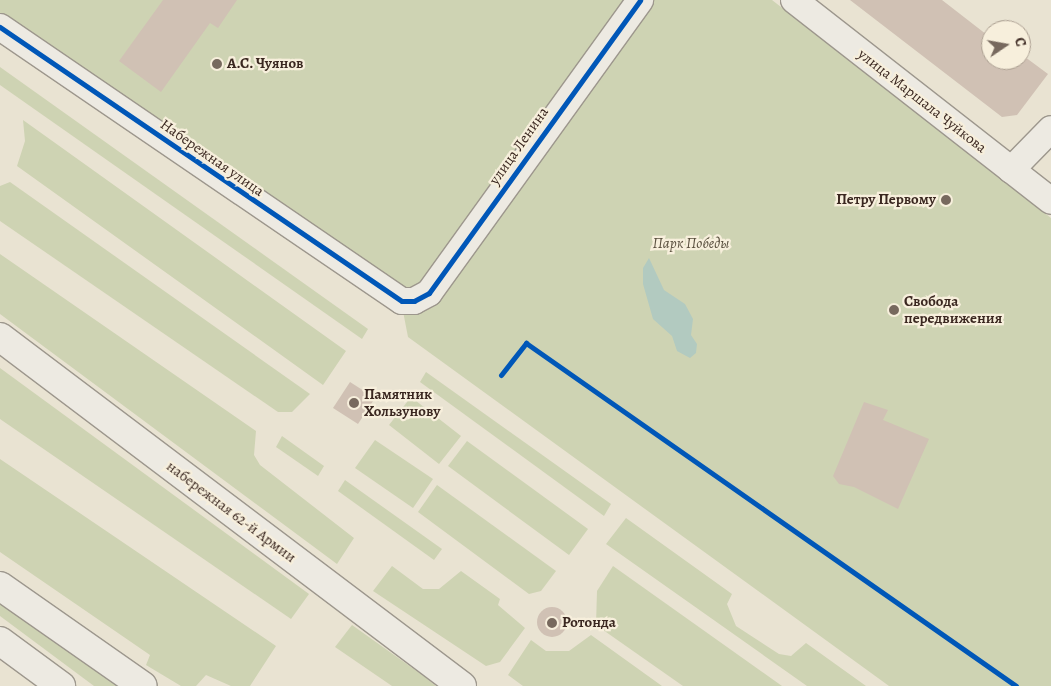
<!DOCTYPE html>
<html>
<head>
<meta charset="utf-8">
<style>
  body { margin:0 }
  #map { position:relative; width:1051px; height:686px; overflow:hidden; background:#e9e3d2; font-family:Alegreya,serif }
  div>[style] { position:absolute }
  .green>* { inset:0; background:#ced3b3 }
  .water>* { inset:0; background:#b2cac0 }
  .building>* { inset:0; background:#d0c1b4 }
  .round { border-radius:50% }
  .roads { filter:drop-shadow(1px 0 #9d978d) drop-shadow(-1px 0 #9d978d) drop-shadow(0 1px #9d978d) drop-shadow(0 -1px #9d978d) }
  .street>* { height:26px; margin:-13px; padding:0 13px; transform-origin:13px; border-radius:13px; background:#edeae2 }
  .secondary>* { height:28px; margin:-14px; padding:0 14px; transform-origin:14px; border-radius:14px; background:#edeae2 }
  .cycleway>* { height:5px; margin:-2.5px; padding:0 2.5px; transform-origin:2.5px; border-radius:2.5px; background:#0057b8 }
  .dots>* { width:14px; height:14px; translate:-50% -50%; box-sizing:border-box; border:2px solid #f7efdc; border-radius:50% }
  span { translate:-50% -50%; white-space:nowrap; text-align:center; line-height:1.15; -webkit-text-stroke:4.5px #f7efdc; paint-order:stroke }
  .poi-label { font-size:15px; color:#3a2720; font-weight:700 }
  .left { translate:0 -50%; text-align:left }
  .right { translate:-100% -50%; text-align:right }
  .street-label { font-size:15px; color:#3a2720 }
  .park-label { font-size:15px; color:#594f3e; font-style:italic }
  .north { position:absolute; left:981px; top:20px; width:50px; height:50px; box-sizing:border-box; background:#f7efdc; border:1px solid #ab9f91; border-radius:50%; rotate:78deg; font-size:14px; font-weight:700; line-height:20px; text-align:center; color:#3a2720 }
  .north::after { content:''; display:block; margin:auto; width:18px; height:22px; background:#77695e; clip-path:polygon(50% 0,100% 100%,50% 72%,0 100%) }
</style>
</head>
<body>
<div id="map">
  <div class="green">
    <div style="clip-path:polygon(0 0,772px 0,1051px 218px,1051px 686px,889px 686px,408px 337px,401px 301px,0 27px)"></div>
    <div style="clip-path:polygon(0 67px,368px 329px,362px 339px,0 85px)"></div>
    <div style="clip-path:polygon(23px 120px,346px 351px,323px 385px,17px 166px,25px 141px)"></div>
    <div style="clip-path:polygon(10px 182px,310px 394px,292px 412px,278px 412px,0 221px,0 186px)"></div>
    <div style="clip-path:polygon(0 254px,256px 431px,254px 455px,260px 465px,354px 538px,337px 564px,0 314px)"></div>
    <div style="clip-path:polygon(0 368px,309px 594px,291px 619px,0 419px)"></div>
    <div style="clip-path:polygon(426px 372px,611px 504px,604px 516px,420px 382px)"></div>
    <div style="clip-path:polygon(411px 397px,461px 436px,439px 464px,389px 425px)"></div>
    <div style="clip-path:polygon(282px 436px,324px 466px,318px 476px,276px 447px)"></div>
    <div style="clip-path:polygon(375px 440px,433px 479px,413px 508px,355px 468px)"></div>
    <div style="clip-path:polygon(467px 441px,588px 529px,569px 555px,448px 466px)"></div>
    <div style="clip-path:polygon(0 459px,276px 646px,250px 686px,231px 686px,206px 675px,196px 686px,181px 686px,146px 665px,150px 655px,0 552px)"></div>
    <div style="clip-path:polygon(345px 480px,442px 549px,434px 560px,338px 491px)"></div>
    <div style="clip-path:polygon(437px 485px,556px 571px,541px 591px,529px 594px,418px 512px)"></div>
    <div style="clip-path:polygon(626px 518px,732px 594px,727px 604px,736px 626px,779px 654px,791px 656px,806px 643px,866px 686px,807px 686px,606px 544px)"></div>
    <div style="clip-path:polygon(392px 566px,423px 589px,439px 589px,461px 571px,500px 599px,498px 605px,525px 628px,500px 662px,486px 666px,373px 591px)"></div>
    <div style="clip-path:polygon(613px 566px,782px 686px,683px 686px,596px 625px,597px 591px)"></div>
    <div style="clip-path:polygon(0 603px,120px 686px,94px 686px,0 616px)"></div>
    <div style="clip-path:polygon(352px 625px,425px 677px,436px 686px,392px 686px,335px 647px)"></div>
    <div style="clip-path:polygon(591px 635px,662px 686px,523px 686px,508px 675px,531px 640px,546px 651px,569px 651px)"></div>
  </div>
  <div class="water">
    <div style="clip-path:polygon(649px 258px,664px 290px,685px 304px,693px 319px,691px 335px,697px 344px,696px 353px,690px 358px,677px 351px,672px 336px,653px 319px,643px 284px,643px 268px)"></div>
  </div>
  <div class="building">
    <div style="clip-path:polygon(163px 0,237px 0,218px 28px,210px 23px,161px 92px,119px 61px)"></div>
    <div style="clip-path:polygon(850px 0,942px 0,991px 38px,991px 60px,1021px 61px,1021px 54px,1048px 74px,1017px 115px,1002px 117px)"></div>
    <div style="clip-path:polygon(350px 382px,375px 398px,358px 424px,333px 408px)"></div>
    <div style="clip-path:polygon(864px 402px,888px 410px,883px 420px,929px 439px,898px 509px,854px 487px,839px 484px,833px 476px)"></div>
    <div class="round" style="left:537px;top:607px;width:30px;height:30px"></div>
  </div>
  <div class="roads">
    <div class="street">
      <div style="left:794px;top:0;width:326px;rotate:38deg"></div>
      <div style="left:0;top:27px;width:486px;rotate:34.3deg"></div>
      <div style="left:402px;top:301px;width:12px"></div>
      <div style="left:414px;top:301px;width:17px;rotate:-28deg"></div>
      <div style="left:429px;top:293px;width:361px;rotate:-54.2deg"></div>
      <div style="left:1011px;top:170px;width:57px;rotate:-45.7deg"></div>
    </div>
    <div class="secondary">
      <div style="left:0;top:337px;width:579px;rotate:37.07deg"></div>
      <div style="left:0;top:586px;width:174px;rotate:35deg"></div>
      <div style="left:0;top:641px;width:76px;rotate:36.4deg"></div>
    </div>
  </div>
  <div class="cycleway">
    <div style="left:0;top:27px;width:486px;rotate:34.3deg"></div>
    <div style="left:402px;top:301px;width:12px"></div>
    <div style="left:414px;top:301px;width:17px;rotate:-28deg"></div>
    <div style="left:429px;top:293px;width:361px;rotate:-54.2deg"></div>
    <div style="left:501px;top:375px;width:41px;rotate:-52deg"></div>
    <div style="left:526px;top:343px;width:598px;rotate:34.99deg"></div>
  </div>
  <div class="dots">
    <div style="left:217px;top:64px;background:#77695e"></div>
    <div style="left:946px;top:200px;background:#77695e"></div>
    <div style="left:894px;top:310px;background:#77695e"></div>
    <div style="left:354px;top:403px;background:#77695e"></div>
    <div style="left:552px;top:623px;background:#77695e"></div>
  </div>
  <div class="poi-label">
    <span class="left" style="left:227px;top:64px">А.С. Чуянов</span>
    <span class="right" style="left:936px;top:200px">Петру Первому</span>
    <span class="left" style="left:904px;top:310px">Свобода<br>передвижения</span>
    <span class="left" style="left:364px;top:403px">Памятник<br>Хользунову</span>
    <span class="left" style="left:562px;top:623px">Ротонда</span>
  </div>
  <div class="street-label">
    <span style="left:922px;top:101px;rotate:38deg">улица Маршала Чуйкова</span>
    <span style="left:519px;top:146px;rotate:-55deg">улица Ленина</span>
    <span style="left:212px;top:158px;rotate:35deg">Набережная улица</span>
    <span style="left:231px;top:512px;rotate:37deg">набережная 62-й Армии</span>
  </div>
  <div class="park-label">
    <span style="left:691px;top:244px">Парк Победы</span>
  </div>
  <div class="north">С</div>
</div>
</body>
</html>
